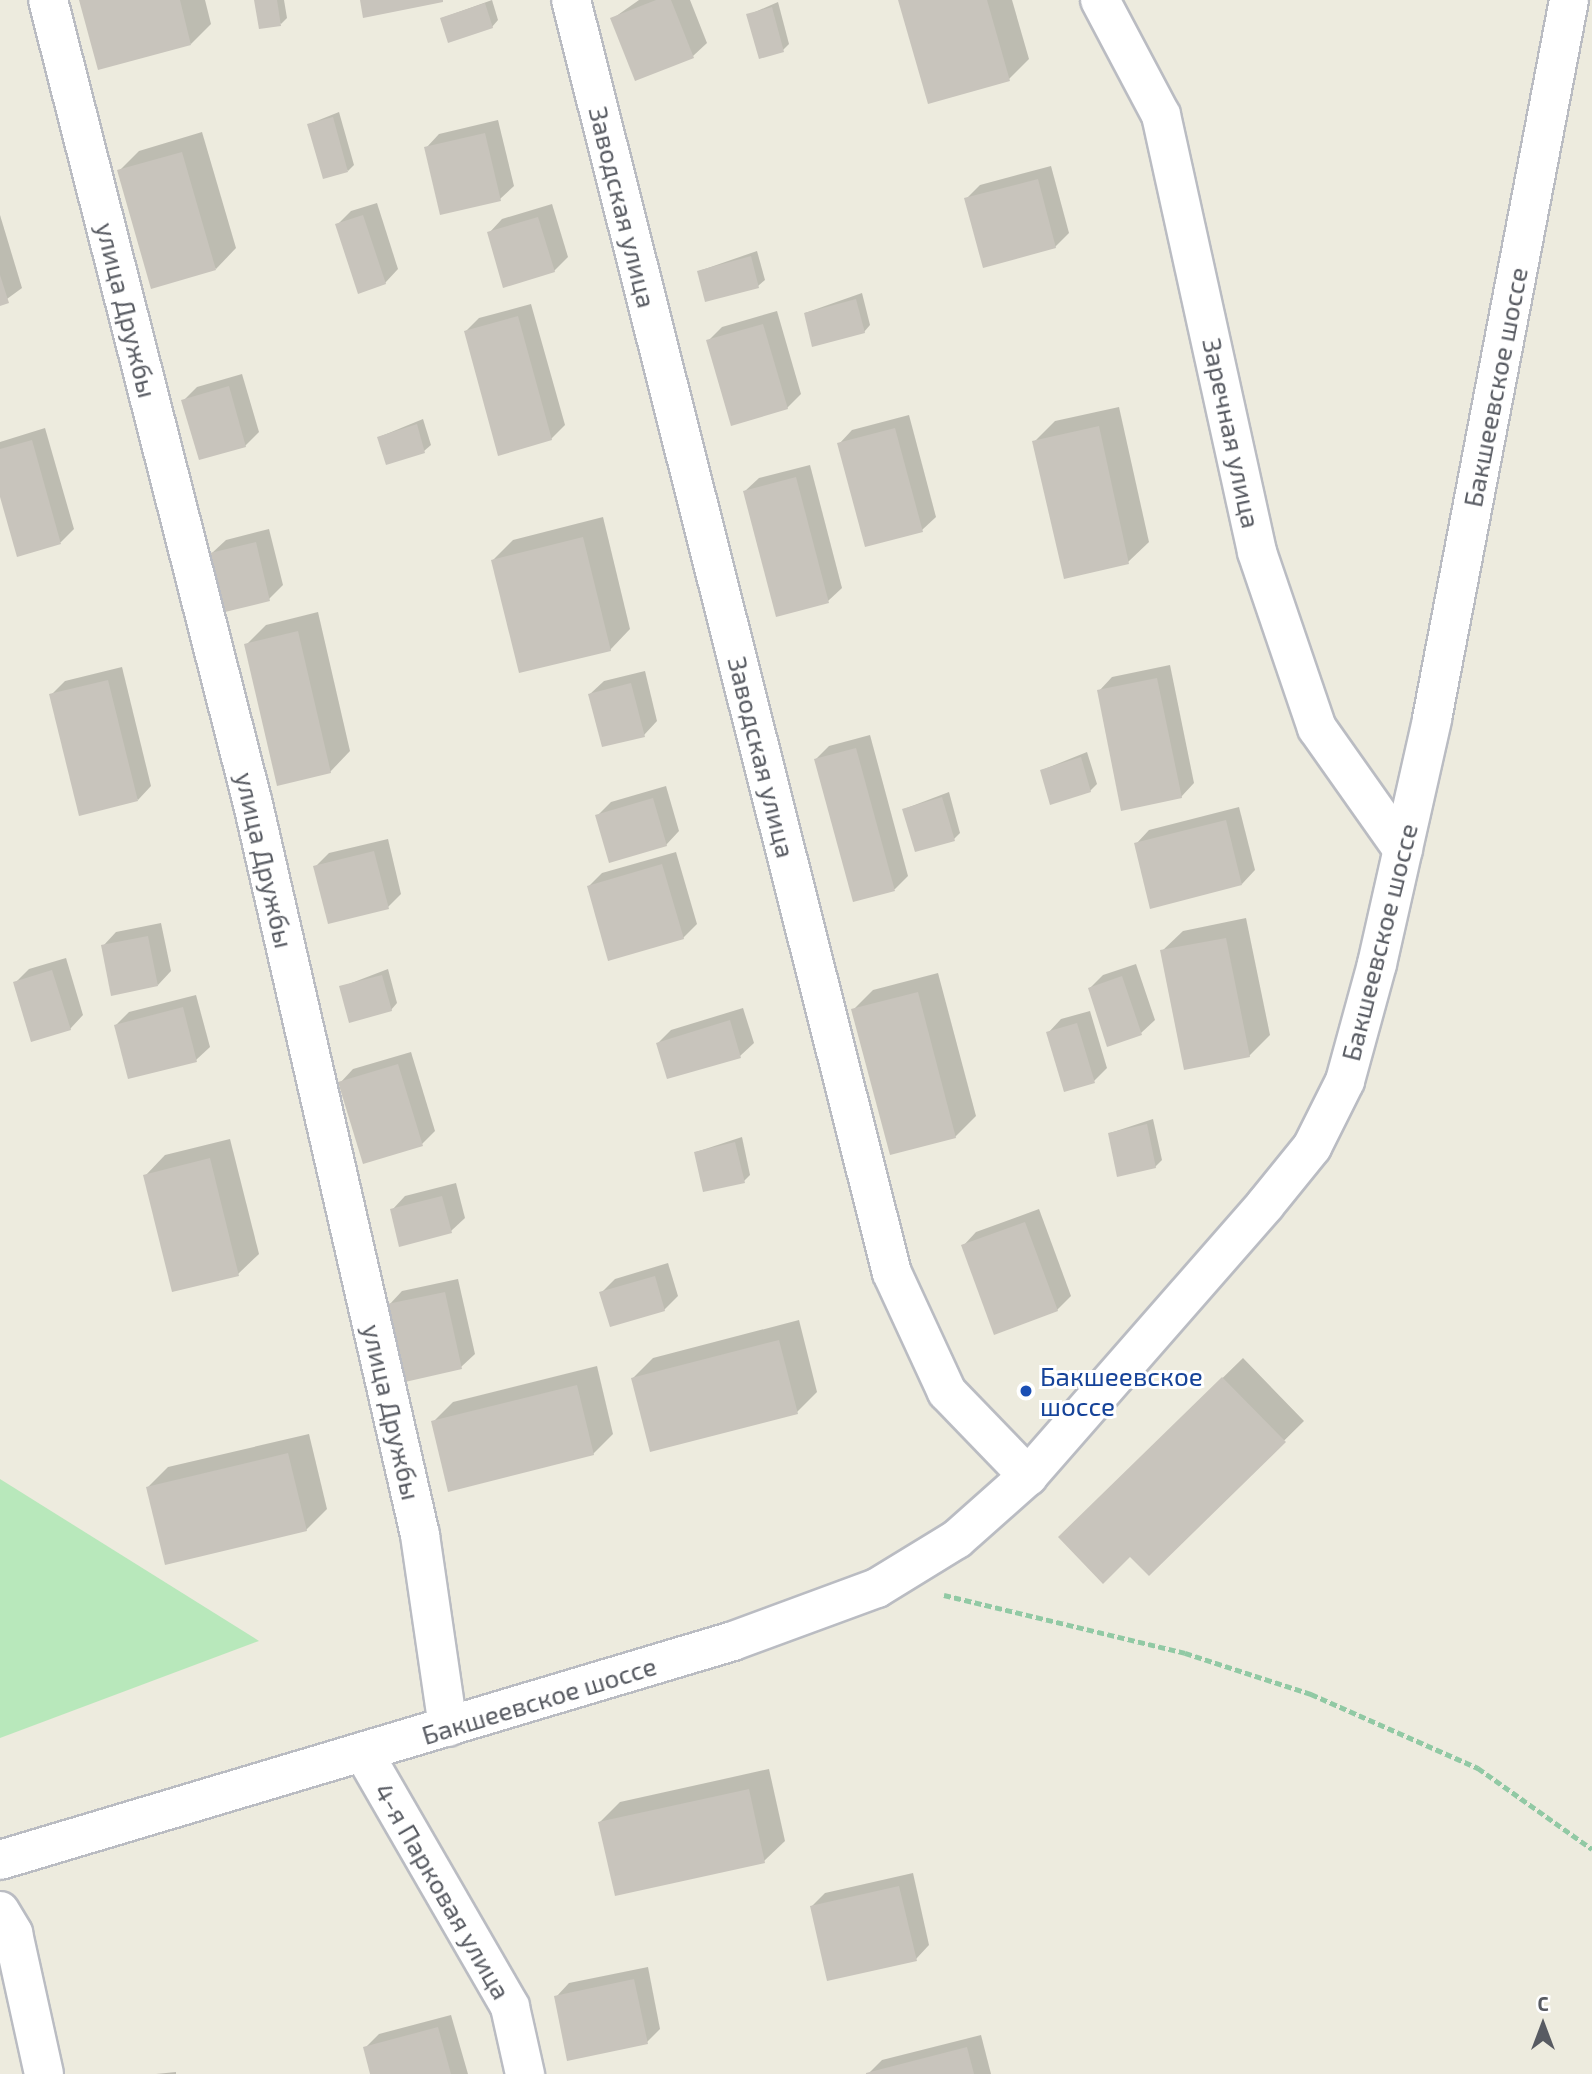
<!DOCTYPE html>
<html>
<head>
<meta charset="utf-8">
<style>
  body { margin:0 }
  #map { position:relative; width:1592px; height:2074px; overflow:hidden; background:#edebde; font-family:"Exo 2",sans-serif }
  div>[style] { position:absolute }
  .green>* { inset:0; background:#b8e8bb }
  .shadow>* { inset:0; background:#0003 }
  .building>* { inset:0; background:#c8c4bc }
  .path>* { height:4.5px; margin-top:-2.25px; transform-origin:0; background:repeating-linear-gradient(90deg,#91c9a4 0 7px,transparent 0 10.5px) }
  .roads { filter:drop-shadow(2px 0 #babcc2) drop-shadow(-2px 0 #babcc2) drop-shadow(0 2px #babcc2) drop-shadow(0 -2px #babcc2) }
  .minor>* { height:38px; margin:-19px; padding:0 19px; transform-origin:19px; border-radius:19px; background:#fff }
  .tertiary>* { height:38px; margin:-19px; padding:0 19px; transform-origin:19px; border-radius:19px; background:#fff }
  .dots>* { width:19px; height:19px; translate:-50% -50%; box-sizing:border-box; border:4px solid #fff; border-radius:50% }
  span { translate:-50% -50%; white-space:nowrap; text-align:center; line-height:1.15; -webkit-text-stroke:6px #fff; paint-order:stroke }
  .street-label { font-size:26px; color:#585b62 }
  .transit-label { font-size:26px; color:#164399 }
  .left { translate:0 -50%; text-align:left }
  .north { position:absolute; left:1508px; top:1990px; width:70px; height:70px; -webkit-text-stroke:5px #fff; paint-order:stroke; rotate:0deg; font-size:19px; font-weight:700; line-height:28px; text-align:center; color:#585b62 }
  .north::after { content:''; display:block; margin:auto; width:24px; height:32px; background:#585b62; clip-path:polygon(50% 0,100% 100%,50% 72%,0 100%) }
</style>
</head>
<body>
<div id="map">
  <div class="green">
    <div style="clip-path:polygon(0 1479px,259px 1641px,0 1738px)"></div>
  </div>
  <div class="shadow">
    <div style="clip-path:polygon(81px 0,205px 0,211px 24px,191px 44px)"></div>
    <div style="clip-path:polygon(256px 0,284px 0,287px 18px,281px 24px)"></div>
    <div style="clip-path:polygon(492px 0,498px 20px,492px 27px,442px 18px)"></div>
    <div style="clip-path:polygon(639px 0,690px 0,707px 43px,693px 56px,612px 19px)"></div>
    <div style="clip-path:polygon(899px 0,1012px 0,1029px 59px,1009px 79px)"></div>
    <div style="clip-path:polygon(778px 2px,789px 44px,783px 50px,748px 15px)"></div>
    <div style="clip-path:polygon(339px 112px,354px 165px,348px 171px,309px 124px)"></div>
    <div style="clip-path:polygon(498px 120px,514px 186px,500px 199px,426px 148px,439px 134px)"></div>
    <div style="clip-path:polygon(202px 132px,236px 248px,216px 269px,119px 171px,139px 151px)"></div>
    <div style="clip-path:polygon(1051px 166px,1069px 233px,1055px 247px,966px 199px,980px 185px)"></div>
    <div style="clip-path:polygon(377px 203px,398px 269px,385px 283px,337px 225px,351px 211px)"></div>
    <div style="clip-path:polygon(552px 204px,568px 257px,554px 271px,489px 233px,502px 219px)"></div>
    <div style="clip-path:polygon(0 215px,22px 288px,0 304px)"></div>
    <div style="clip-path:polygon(757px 251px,765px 280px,758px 286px,699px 271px)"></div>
    <div style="clip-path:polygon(862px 293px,870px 325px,864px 332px,805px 313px)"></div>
    <div style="clip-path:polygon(531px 304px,565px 425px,551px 439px,466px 331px,479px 318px)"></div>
    <div style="clip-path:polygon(777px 311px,801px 394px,787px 408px,708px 341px,722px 327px)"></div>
    <div style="clip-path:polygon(242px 374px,259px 432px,245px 446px,183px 401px,197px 387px)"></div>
    <div style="clip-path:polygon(1119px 407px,1149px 542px,1128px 562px,1034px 442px,1055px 421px)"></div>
    <div style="clip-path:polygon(909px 415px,936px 517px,922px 530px,839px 444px,852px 430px)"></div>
    <div style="clip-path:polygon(423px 419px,431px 445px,424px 451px,379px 437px)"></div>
    <div style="clip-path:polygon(45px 428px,74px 529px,61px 542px,18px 555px,0 491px,0 442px)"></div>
    <div style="clip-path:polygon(810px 465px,842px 588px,828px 601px,745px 491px,759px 478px)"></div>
    <div style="clip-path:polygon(603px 517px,630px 629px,610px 650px,493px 560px,513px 540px)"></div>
    <div style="clip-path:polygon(269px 529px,283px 585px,269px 599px,212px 553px,226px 540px)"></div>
    <div style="clip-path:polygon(318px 612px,350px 751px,330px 772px,246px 645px,266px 625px)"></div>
    <div style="clip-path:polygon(1170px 665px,1194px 783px,1181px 797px,1099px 691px,1112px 677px)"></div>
    <div style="clip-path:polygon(122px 667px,151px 786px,138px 800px,51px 695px,65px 681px)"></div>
    <div style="clip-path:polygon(645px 671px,657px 721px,644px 735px,590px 694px,604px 681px)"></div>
    <div style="clip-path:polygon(870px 735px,908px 876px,895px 889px,854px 900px,815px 760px,829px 746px)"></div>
    <div style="clip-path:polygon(1087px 752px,1097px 784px,1090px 791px,1042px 770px)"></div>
    <div style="clip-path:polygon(666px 786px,679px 831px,666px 845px,597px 816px,611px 802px)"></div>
    <div style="clip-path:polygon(949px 792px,960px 833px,954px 839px,904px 809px)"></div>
    <div style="clip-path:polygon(1239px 807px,1255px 870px,1242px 884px,1136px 844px,1149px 830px)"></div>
    <div style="clip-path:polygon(388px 839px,401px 894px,388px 907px,315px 867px,329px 853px)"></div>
    <div style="clip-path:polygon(676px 852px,697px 924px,683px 938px,589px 886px,602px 873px)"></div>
    <div style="clip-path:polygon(1246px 918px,1270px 1035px,1249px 1056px,1162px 951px,1183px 931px)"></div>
    <div style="clip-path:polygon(161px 923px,171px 971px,158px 985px,103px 946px,116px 932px)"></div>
    <div style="clip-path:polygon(66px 958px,83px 1015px,70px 1029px,15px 983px,29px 969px)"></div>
    <div style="clip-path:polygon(1136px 964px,1155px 1020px,1141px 1033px,1090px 988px,1103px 975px)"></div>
    <div style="clip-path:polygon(388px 969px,397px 1003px,391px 1010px,341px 987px)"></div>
    <div style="clip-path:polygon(938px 973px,976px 1116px,955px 1137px,853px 1010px,873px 990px)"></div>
    <div style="clip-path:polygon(196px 995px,210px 1047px,196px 1060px,116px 1025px,129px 1012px)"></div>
    <div style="clip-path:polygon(743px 1008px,754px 1043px,740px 1056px,658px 1043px,671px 1030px)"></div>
    <div style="clip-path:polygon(1090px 1011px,1107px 1068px,1094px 1081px,1048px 1033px,1061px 1019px)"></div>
    <div style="clip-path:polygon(411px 1052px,435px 1131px,422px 1144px,340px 1083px,353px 1069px)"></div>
    <div style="clip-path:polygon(1153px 1119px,1162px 1160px,1155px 1167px,1110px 1133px)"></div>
    <div style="clip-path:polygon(742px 1137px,750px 1175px,744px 1181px,696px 1152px)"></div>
    <div style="clip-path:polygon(230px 1139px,259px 1254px,238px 1274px,145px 1176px,165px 1155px)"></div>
    <div style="clip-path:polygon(456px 1183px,465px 1218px,451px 1231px,392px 1210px,405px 1196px)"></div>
    <div style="clip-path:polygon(1039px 1209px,1071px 1296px,1057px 1310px,963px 1246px,976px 1232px)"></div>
    <div style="clip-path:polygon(668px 1263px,678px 1296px,664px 1310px,601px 1293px,615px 1279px)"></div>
    <div style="clip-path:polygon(458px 1279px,475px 1354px,461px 1367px,389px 1305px,402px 1291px)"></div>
    <div style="clip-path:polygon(799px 1320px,817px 1392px,797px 1412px,633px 1378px,653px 1358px)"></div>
    <div style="clip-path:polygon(1243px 1358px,1304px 1421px,1149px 1574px,1130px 1554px,1060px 1537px)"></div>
    <div style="clip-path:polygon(597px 1366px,613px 1434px,593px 1454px,433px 1422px,453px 1402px)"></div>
    <div style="clip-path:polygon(309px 1434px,327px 1509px,306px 1530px,148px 1487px,168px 1467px)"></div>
    <div style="clip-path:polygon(769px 1769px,785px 1841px,764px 1861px,600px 1822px,620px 1802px)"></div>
    <div style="clip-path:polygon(913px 1873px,929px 1945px,916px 1959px,812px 1906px,825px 1893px)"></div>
    <div style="clip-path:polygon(648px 1967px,660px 2029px,647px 2042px,556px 1997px,569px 1983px)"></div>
    <div style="clip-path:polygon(451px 2015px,468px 2074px,372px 2074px,365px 2048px,379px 2034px)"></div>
    <div style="clip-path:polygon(981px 2035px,991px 2074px,868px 2074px,882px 2060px)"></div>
    <div style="clip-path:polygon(176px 2072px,176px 2074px,156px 2074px)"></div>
  </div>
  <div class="building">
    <div style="clip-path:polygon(79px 0,180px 0,191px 45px,98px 70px)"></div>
    <div style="clip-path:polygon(254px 0,277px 0,281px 26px,259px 29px)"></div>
    <div style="clip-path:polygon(360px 0,443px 0,443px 2px,363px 18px)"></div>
    <div style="clip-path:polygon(656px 0,671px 0,694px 58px,635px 81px,610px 18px)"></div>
    <div style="clip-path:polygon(898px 0,987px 0,1010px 81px,928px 104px)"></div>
    <div style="clip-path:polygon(485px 3px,493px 28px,448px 43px,440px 18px)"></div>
    <div style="clip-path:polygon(772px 7px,784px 52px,759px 59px,746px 14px)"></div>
    <div style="clip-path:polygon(333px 117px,348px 172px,323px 179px,307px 124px)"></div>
    <div style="clip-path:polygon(485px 133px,501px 201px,440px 215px,424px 147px)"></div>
    <div style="clip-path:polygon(182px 152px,216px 270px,151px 289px,117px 170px)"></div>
    <div style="clip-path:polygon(1038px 179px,1056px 248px,983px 268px,964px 198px)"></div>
    <div style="clip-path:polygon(363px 215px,386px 284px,358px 294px,335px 224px)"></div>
    <div style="clip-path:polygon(538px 217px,555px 272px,503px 288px,487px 232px)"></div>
    <div style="clip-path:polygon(751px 256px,759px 288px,705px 302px,697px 271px)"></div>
    <div style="clip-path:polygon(0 275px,9px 303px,0 306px)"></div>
    <div style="clip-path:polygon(856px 299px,865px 333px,812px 347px,804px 313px)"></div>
    <div style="clip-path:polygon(518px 316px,552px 440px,498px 456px,464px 331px)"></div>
    <div style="clip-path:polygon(763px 324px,788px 409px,731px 426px,706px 340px)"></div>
    <div style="clip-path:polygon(229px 386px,246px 447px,199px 460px,181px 400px)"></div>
    <div style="clip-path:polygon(417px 424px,425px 453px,386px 465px,377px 437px)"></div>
    <div style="clip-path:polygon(1099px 426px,1129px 564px,1064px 579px,1032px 441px)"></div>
    <div style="clip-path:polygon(895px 428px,923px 532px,865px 547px,837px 443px)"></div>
    <div style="clip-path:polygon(32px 440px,61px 544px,17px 557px,0 497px,0 449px)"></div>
    <div style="clip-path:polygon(796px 477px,829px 603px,776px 617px,743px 491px)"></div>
    <div style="clip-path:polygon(583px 537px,611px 651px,519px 673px,491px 560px)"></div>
    <div style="clip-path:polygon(256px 542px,270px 601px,225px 612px,210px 553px)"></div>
    <div style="clip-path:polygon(298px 631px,331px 773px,277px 786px,244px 644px)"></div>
    <div style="clip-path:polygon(1157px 678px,1182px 798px,1121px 811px,1097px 690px)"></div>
    <div style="clip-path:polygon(108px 680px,138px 801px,79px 816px,49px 694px)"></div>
    <div style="clip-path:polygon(631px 683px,645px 737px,602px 747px,588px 694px)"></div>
    <div style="clip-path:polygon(856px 748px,895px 891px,853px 902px,814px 759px)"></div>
    <div style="clip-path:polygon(1081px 757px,1091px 792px,1050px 805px,1040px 770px)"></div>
    <div style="clip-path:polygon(942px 797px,955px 841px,915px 852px,902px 809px)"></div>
    <div style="clip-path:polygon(653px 798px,667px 846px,609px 863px,595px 815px)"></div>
    <div style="clip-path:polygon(1226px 820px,1242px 885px,1150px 909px,1134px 843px)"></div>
    <div style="clip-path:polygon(374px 851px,389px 909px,328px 924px,313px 866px)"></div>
    <div style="clip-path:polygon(662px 864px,684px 939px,608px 961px,587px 886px)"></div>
    <div style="clip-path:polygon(148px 936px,158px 986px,111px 996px,101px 945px)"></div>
    <div style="clip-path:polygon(1226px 938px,1250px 1057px,1184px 1070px,1160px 950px)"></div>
    <div style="clip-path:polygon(52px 970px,71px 1030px,31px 1042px,13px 982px)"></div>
    <div style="clip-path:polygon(382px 975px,392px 1011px,349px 1023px,339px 986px)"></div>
    <div style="clip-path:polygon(1122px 976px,1142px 1035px,1107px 1047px,1088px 988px)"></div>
    <div style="clip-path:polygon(918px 992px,956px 1138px,890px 1155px,851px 1009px)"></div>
    <div style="clip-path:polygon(183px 1007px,197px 1062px,128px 1079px,114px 1025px)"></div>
    <div style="clip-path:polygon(730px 1020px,741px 1058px,667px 1079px,656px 1043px)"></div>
    <div style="clip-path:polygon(1077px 1023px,1095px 1083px,1064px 1092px,1046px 1032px)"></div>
    <div style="clip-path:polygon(398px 1064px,423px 1146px,363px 1164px,338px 1082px)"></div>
    <div style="clip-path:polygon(1147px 1124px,1156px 1168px,1117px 1177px,1108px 1133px)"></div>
    <div style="clip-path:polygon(735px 1142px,745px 1183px,703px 1192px,694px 1152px)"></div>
    <div style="clip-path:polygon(210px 1158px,239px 1276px,172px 1292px,143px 1175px)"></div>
    <div style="clip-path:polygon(442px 1196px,452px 1233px,399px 1247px,390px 1209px)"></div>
    <div style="clip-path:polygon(1025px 1222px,1058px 1311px,994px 1335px,961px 1245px)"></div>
    <div style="clip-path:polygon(655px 1276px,665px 1311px,610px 1327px,599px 1292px)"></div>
    <div style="clip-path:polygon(445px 1292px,462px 1369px,405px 1382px,387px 1304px)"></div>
    <div style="clip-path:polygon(779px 1340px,798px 1414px,650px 1452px,631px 1378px)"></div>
    <div style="clip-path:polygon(1222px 1377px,1286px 1442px,1149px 1576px,1130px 1557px,1103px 1584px,1058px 1537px)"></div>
    <div style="clip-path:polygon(577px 1385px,594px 1455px,448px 1492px,431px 1421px)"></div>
    <div style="clip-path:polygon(288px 1453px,307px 1531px,165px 1565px,146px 1487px)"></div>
    <div style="clip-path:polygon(749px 1789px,765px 1863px,615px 1896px,598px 1822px)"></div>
    <div style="clip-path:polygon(899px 1886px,917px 1961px,827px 1981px,810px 1906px)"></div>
    <div style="clip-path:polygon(634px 1979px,648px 2044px,567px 2061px,554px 1996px)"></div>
    <div style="clip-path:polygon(438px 2027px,451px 2074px,370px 2074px,363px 2047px)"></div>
    <div style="clip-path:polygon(967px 2047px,974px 2074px,866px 2074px,866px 2073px)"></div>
  </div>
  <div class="path">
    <div style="left:944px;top:1595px;width:248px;rotate:13.5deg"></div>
    <div style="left:1185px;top:1653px;width:133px;rotate:18deg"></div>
    <div style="left:1311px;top:1694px;width:183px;rotate:23.9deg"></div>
    <div style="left:1478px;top:1768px;width:140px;rotate:35.4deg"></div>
  </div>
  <div class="roads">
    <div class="minor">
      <div style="left:48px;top:0;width:830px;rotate:75.7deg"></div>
      <div style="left:253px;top:804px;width:750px;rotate:77.13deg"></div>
      <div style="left:420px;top:1535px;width:194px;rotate:81.7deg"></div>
      <div style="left:571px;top:0;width:1313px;rotate:75.85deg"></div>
      <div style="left:892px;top:1273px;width:131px;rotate:65.2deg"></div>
      <div style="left:947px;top:1392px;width:117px;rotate:46deg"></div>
      <div style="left:1100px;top:0;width:130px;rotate:62.1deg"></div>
      <div style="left:1161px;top:115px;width:447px;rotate:77.6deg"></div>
      <div style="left:1257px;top:552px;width:186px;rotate:71.2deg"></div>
      <div style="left:1317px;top:728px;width:149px;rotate:54.8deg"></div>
      <div style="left:363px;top:1752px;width:294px;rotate:60deg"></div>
      <div style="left:510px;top:2007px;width:69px;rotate:77.4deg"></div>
      <div style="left:0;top:1911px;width:26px;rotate:59deg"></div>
      <div style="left:13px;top:1933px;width:144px;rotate:77.6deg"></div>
    </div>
    <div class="tertiary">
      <div style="left:0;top:1860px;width:765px;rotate:-16.63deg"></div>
      <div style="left:733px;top:1641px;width:153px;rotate:-20.2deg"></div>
      <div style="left:877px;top:1588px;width:94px;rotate:-31.5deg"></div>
      <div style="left:957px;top:1539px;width:95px;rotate:-41.6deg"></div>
      <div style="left:1028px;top:1476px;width:360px;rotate:-48.8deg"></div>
      <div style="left:1265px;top:1205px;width:75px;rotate:-51deg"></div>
      <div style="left:1312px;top:1147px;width:74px;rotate:-63.4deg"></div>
      <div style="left:1345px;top:1081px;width:121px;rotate:-74.7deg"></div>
      <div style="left:1377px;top:964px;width:251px;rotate:-77.3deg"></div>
      <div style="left:1432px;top:719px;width:732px;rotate:-79.21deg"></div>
    </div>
  </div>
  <div class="dots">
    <div style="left:1026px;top:1391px;background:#1a4fb4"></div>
  </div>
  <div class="street-label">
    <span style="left:623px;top:207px;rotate:76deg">Заводская улица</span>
    <span style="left:127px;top:310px;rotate:76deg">улица Дружбы</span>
    <span style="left:1495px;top:387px;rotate:-79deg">Бакшеевское шоссе</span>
    <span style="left:1232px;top:433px;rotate:78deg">Заречная улица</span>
    <span style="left:762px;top:757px;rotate:76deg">Заводская улица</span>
    <span style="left:265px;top:860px;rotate:77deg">улица Дружбы</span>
    <span style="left:1379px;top:942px;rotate:-76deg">Бакшеевское шоссе</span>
    <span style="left:392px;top:1412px;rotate:77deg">улица Дружбы</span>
    <span style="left:539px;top:1700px;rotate:-17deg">Бакшеевское шоссе</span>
    <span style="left:443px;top:1891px;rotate:60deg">4-я Парковая улица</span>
  </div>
  <div class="transit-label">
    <span class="left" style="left:1040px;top:1391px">Бакшеевское<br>шоссе</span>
  </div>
  <div class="north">С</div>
</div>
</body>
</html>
